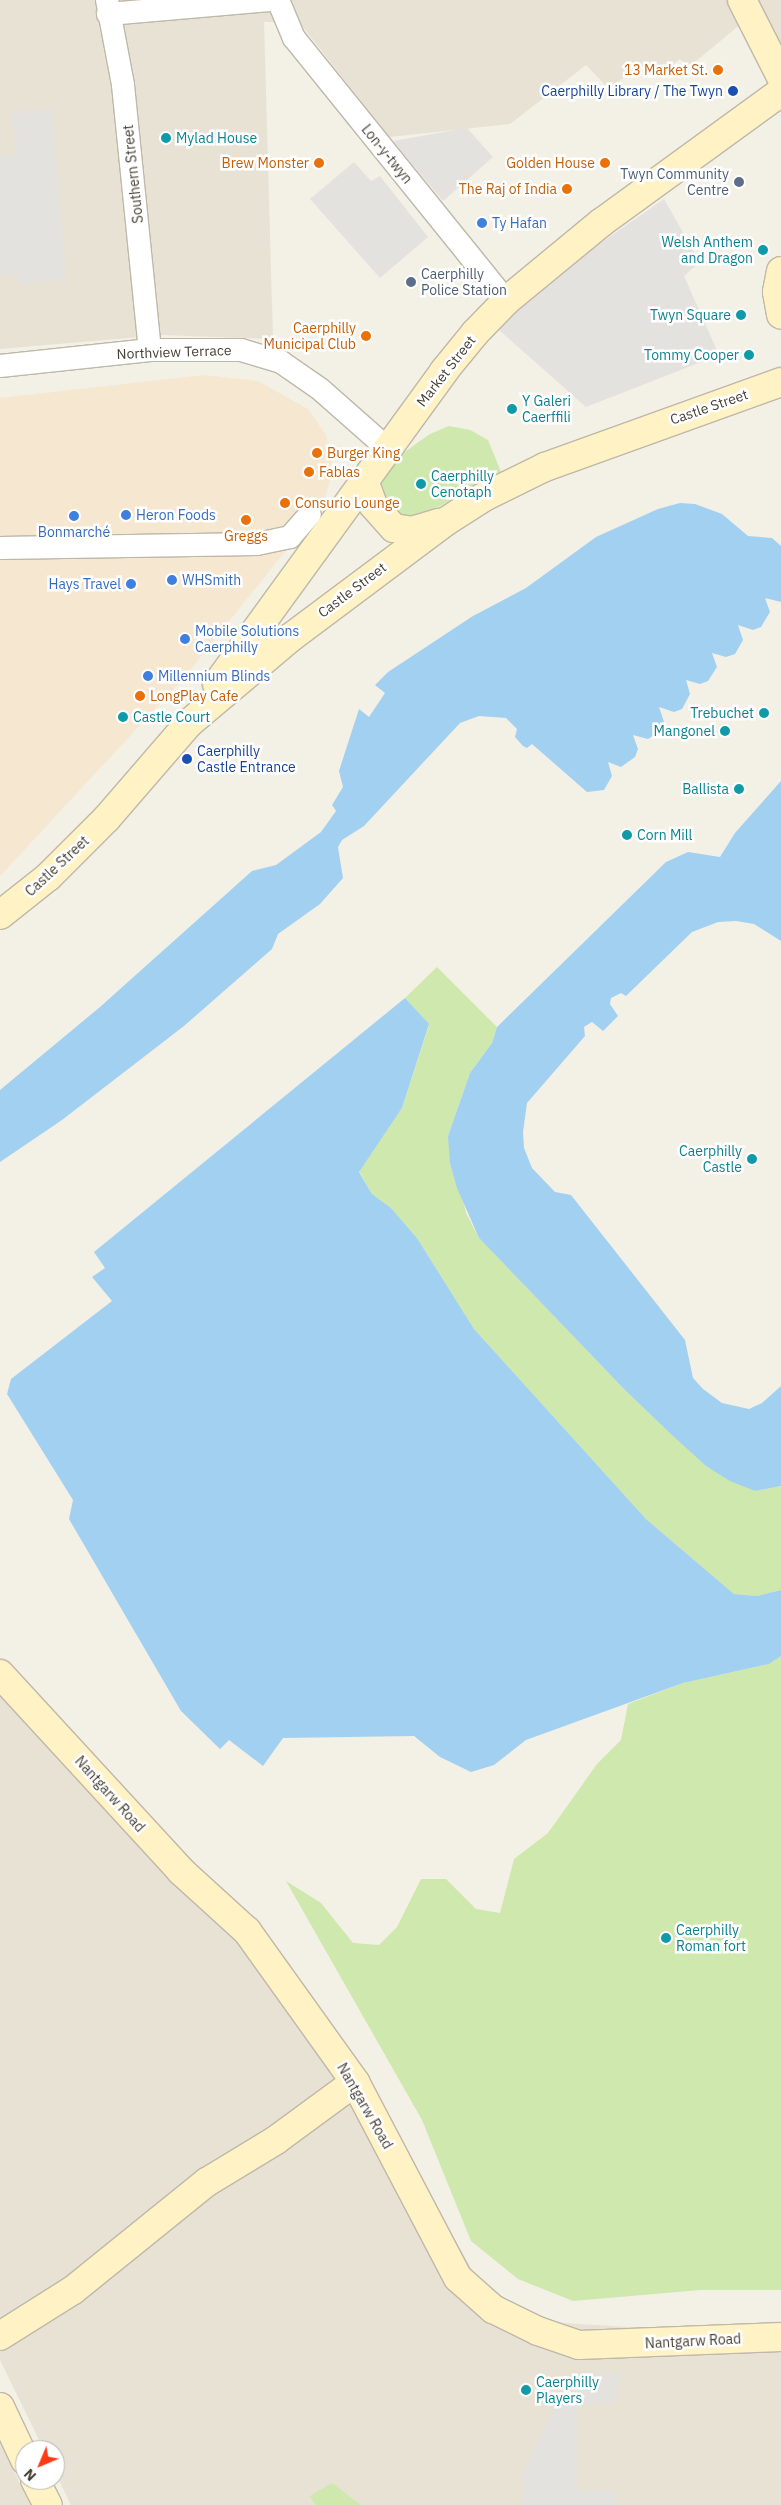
<!DOCTYPE html>
<html>
<head>
<meta charset="utf-8">
<style>
  body { margin:0 }
  #map { position:relative; width:781px; height:2505px; overflow:hidden; background:#f3f0e6; font-family:"IBM Plex Sans",sans-serif }
  div>[style] { position:absolute }
  .residential>* { inset:0; background:#e7e2d4 }
  .commercial>* { inset:0; background:#f6e7d1 }
  .green>* { inset:0; background:#cee8ae }
  .parking>* { inset:0; background:#e4e2df }
  .water>* { inset:0; background:#a2d0f1 }
  .roads { filter:drop-shadow(1px 0 #bfb8a9) drop-shadow(-1px 0 #bfb8a9) drop-shadow(0 1px #bfb8a9) drop-shadow(0 -1px #bfb8a9) }
  .street>* { height:22px; margin:-11px; padding:0 11px; transform-origin:11px; border-radius:11px; background:#fff }
  .secondary>* { height:28px; margin:-14px; padding:0 14px; transform-origin:14px; border-radius:14px; background:#fff2c5 }
  .dots>* { width:14px; height:14px; translate:-50% -50%; box-sizing:border-box; border:2px solid #fff; border-radius:50% }
  span { translate:-50% -50%; white-space:nowrap; text-align:center; line-height:1.15; -webkit-text-stroke:5px #fff; paint-order:stroke }
  .food-label { font-size:14px; color:#c56008 }
  .right { translate:-100% -50%; text-align:right }
  .left { translate:0 -50%; text-align:left }
  .transit-label { font-size:14px; color:#164399 }
  .culture-label { font-size:14px; color:#0d838f }
  .street-label { font-size:14px; color:#464035 }
  .service-label { font-size:14px; color:#4e5e75 }
  .shop-label { font-size:14px; color:#366cbe }
  .north { position:absolute; left:15px; top:2440px; width:50px; height:50px; box-sizing:border-box; background:#fff; border:1px solid #b5b3ae; border-radius:50%; rotate:225deg; font-size:14px; font-weight:700; line-height:20px; text-align:center; color:#464035 }
  .north::after { content:''; display:block; margin:auto; width:18px; height:22px; background:#fd3a14; clip-path:polygon(50% 0,100% 100%,50% 72%,0 100%) }
</style>
</head>
<body>
<div id="map">
  <div class="residential">
    <div style="clip-path:polygon(0 0,727px 0,742px 23px,689px 67px,680px 59px,660px 74px,648px 63px,608px 88px,586px 65px,510px 124px,389px 137px,299px 22px,264px 22px,273px 339px,163px 335px,0 349px)"></div>
    <div style="clip-path:polygon(752px 0,781px 0,781px 43px)"></div>
    <div style="clip-path:polygon(0 1677px,282px 1954px,358px 2067px,480px 2284px,507px 2307px,563px 2323px,629px 2327px,718px 2328px,781px 2321px,781px 2505px,71px 2505px,55px 2472px,55px 2450px,44px 2450px,0 2360px)"></div>
    <div style="clip-path:polygon(0 2444px,13px 2469px,30px 2505px,0 2505px)"></div>
  </div>
  <div class="commercial">
    <div style="clip-path:polygon(204px 375px,258px 381px,308px 409px,326px 435px,330px 454px,332px 473px,323px 504px,182px 680px,0 876px,0 398px)"></div>
  </div>
  <div class="green">
    <div style="clip-path:polygon(449px 426px,470px 430px,488px 440px,501px 472px,420px 517px,401px 517px,384px 506px,380px 485px,392px 461px,430px 434px)"></div>
    <div style="clip-path:polygon(437px 967px,497px 1027px,492px 1043px,470px 1073px,448px 1136px,466px 1213px,479px 1238px,624px 1389px,706px 1466px,755px 1491px,781px 1486px,781px 1590px,757px 1596px,734px 1594px,646px 1519px,474px 1329px,417px 1238px,391px 1208px,372px 1194px,359px 1171px,402px 1108px,429px 1025px,405px 998px)"></div>
    <div style="clip-path:polygon(781px 1656px,781px 2290px,700px 2290px,573px 2301px,518px 2279px,471px 2241px,422px 2120px,286px 1881px,321px 1903px,353px 1943px,379px 1945px,397px 1927px,421px 1879px,446px 1879px,476px 1909px,500px 1913px,514px 1859px,548px 1833px,597px 1764px,621px 1740px,628px 1704px,683px 1683px,769px 1664px)"></div>
    <div style="clip-path:polygon(332px 2483px,361px 2505px,315px 2505px,310px 2496px)"></div>
  </div>
  <div class="parking">
    <div style="clip-path:polygon(52px 108px,66px 279px,18px 284px,17px 274px,0 276px,0 157px,17px 154px,11px 114px)"></div>
    <div style="clip-path:polygon(467px 128px,493px 157px,443px 201px,393px 141px)"></div>
    <div style="clip-path:polygon(354px 162px,371px 181px,380px 176px,428px 237px,380px 278px,310px 199px)"></div>
    <div style="clip-path:polygon(664px 199px,700px 262px,684px 276px,719px 355px,586px 407px,499px 330px,533px 290px)"></div>
    <div style="clip-path:polygon(572px 2373px,620px 2373px,616px 2401px,577px 2404px,577px 2490px,615px 2491px,617px 2505px,522px 2505px,525px 2494px,520px 2479px)"></div>
  </div>
  <div class="water">
    <div style="clip-path:polygon(680px 503px,695px 504px,722px 514px,748px 536px,772px 538px,781px 546px,781px 602px,765px 598px,770px 612px,761px 627px,753px 630px,738px 625px,743px 640px,735px 654px,726px 657px,712px 653px,717px 667px,708px 681px,700px 684px,686px 680px,690px 694px,682px 709px,674px 712px,659px 707px,664px 722px,662px 730px,648px 739px,633px 735px,638px 749px,635px 757px,621px 767px,608px 762px,612px 776px,604px 790px,587px 792px,532px 744px,527px 748px,523px 746px,515px 737px,517px 729px,506px 718px,479px 716px,460px 723px,364px 826px,342px 840px,338px 847px,343px 878px,320px 904px,278px 934px,272px 949px,184px 1026px,62px 1120px,0 1162px,0 1090px,100px 1007px,252px 871px,276px 865px,321px 832px,336px 811px,332px 805px,343px 787px,339px 771px,359px 709px,369px 717px,385px 693px,375px 685px,388px 672px,473px 616px,526px 588px,596px 537px,658px 509px)"></div>
    <div style="clip-path:polygon(781px 781px,781px 941px,754px 924px,736px 921px,718px 922px,692px 932px,626px 996px,621px 993px,611px 998px,610px 1004px,618px 1016px,603px 1031px,592px 1022px,584px 1027px,585px 1036px,527px 1103px,523px 1132px,524px 1148px,532px 1168px,555px 1192px,571px 1195px,685px 1340px,693px 1378px,703px 1389px,722px 1403px,749px 1409px,762px 1403px,781px 1386px,781px 1486px,755px 1491px,730px 1481px,706px 1466px,672px 1435px,624px 1389px,479px 1238px,457px 1188px,450px 1163px,448px 1136px,470px 1073px,492px 1043px,497px 1027px,666px 862px,688px 852px,720px 857px,735px 833px)"></div>
    <div style="clip-path:polygon(405px 998px,429px 1024px,402px 1108px,359px 1172px,372px 1194px,391px 1208px,417px 1238px,474px 1329px,646px 1519px,734px 1594px,757px 1596px,781px 1590px,781px 1656px,769px 1664px,683px 1683px,526px 1740px,494px 1765px,471px 1772px,440px 1757px,414px 1736px,283px 1738px,263px 1766px,229px 1740px,220px 1749px,181px 1711px,69px 1519px,73px 1500px,7px 1394px,11px 1379px,112px 1301px,92px 1277px,105px 1268px,94px 1252px)"></div>
  </div>
  <div class="roads">
    <div class="street">
      <div style="left:107px;top:0;width:86px;rotate:79.3deg"></div>
      <div style="left:123px;top:85px;width:266px;rotate:84.2deg"></div>
      <div style="left:278px;top:0;width:41px;rotate:67.2deg"></div>
      <div style="left:294px;top:38px;width:338px;rotate:51.1deg"></div>
      <div style="left:108px;top:14px;width:163px;rotate:-4.9deg"></div>
      <div style="left:0;top:366px;width:151px;rotate:-6.1deg"></div>
      <div style="left:150px;top:350px;width:91px"></div>
      <div style="left:241px;top:350px;width:42px;rotate:16.7deg"></div>
      <div style="left:281px;top:362px;width:47px;rotate:34.7deg"></div>
      <div style="left:320px;top:389px;width:91px;rotate:41.4deg"></div>
      <div style="left:0;top:548px;width:257px;rotate:-0.9deg"></div>
      <div style="left:257px;top:544px;width:34px;rotate:-12deg"></div>
      <div style="left:290px;top:537px;width:30px;rotate:-49deg"></div>
    </div>
    <div class="secondary">
      <div style="left:742px;top:0;width:86px;rotate:63.1deg"></div>
      <div style="left:781px;top:271px;width:21px;rotate:101deg"></div>
      <div style="left:777px;top:292px;width:23px;rotate:80deg"></div>
      <div style="left:365px;top:483px;width:23px;rotate:70deg"></div>
      <div style="left:373px;top:505px;width:31px;rotate:48deg"></div>
      <div style="left:394px;top:528px;width:18px;rotate:9deg"></div>
      <div style="left:412px;top:531px;width:28px;rotate:-17deg"></div>
      <div style="left:217px;top:684px;width:387px;rotate:-54deg"></div>
      <div style="left:444px;top:371px;width:49px;rotate:-50.8deg"></div>
      <div style="left:475px;top:333px;width:45px;rotate:-45.9deg"></div>
      <div style="left:506px;top:301px;width:124px;rotate:-39.5deg"></div>
      <div style="left:602px;top:222px;width:221px;rotate:-36deg"></div>
      <div style="left:0;top:915px;width:61px;rotate:-38.4deg"></div>
      <div style="left:48px;top:877px;width:83px;rotate:-45deg"></div>
      <div style="left:107px;top:818px;width:124px;rotate:-49.2deg"></div>
      <div style="left:188px;top:724px;width:133px;rotate:-40.1deg"></div>
      <div style="left:290px;top:638px;width:194px;rotate:-36.8deg"></div>
      <div style="left:445px;top:522px;width:46px;rotate:-32.7deg"></div>
      <div style="left:484px;top:497px;width:68px;rotate:-26.2deg"></div>
      <div style="left:545px;top:467px;width:251px;rotate:-19.8deg"></div>
      <div style="left:0;top:1674px;width:268px;rotate:47.4deg"></div>
      <div style="left:181px;top:1871px;width:89px;rotate:42.3deg"></div>
      <div style="left:247px;top:1931px;width:186px;rotate:54.4deg"></div>
      <div style="left:355px;top:2082px;width:221px;rotate:62.3deg"></div>
      <div style="left:458px;top:2278px;width:47px;rotate:41.5deg"></div>
      <div style="left:493px;top:2309px;width:50px;rotate:26.1deg"></div>
      <div style="left:538px;top:2331px;width:43px;rotate:18.9deg"></div>
      <div style="left:579px;top:2345px;width:202px;rotate:-2.3deg"></div>
      <div style="left:0;top:2336px;width:86px;rotate:-32.2deg"></div>
      <div style="left:73px;top:2290px;width:172px;rotate:-38.9deg"></div>
      <div style="left:207px;top:2182px;width:81px;rotate:-31.3deg"></div>
      <div style="left:276px;top:2140px;width:98px;rotate:-36.3deg"></div>
      <div style="left:0;top:2407px;width:59px;rotate:64.7deg"></div>
      <div style="left:35px;top:2480px;width:28px;rotate:63deg"></div>
    </div>
  </div>
  <div class="dots">
    <div style="left:718px;top:70px;background:#e8710a"></div>
    <div style="left:733px;top:91px;background:#1a4fb4"></div>
    <div style="left:166px;top:138px;background:#0f9aa8"></div>
    <div style="left:319px;top:163px;background:#e8710a"></div>
    <div style="left:605px;top:163px;background:#e8710a"></div>
    <div style="left:739px;top:182px;background:#5c6f8a"></div>
    <div style="left:567px;top:189px;background:#e8710a"></div>
    <div style="left:482px;top:223px;background:#3f7fe0"></div>
    <div style="left:763px;top:250px;background:#0f9aa8"></div>
    <div style="left:411px;top:282px;background:#5c6f8a"></div>
    <div style="left:741px;top:315px;background:#0f9aa8"></div>
    <div style="left:366px;top:336px;background:#e8710a"></div>
    <div style="left:749px;top:355px;background:#0f9aa8"></div>
    <div style="left:512px;top:409px;background:#0f9aa8"></div>
    <div style="left:317px;top:453px;background:#e8710a"></div>
    <div style="left:309px;top:472px;background:#e8710a"></div>
    <div style="left:421px;top:484px;background:#0f9aa8"></div>
    <div style="left:285px;top:503px;background:#e8710a"></div>
    <div style="left:126px;top:515px;background:#3f7fe0"></div>
    <div style="left:74px;top:516px;background:#3f7fe0"></div>
    <div style="left:246px;top:520px;background:#e8710a"></div>
    <div style="left:172px;top:580px;background:#3f7fe0"></div>
    <div style="left:131px;top:584px;background:#3f7fe0"></div>
    <div style="left:185px;top:639px;background:#3f7fe0"></div>
    <div style="left:148px;top:676px;background:#3f7fe0"></div>
    <div style="left:140px;top:696px;background:#e8710a"></div>
    <div style="left:764px;top:713px;background:#0f9aa8"></div>
    <div style="left:123px;top:717px;background:#0f9aa8"></div>
    <div style="left:725px;top:731px;background:#0f9aa8"></div>
    <div style="left:187px;top:759px;background:#1a4fb4"></div>
    <div style="left:739px;top:789px;background:#0f9aa8"></div>
    <div style="left:627px;top:835px;background:#0f9aa8"></div>
    <div style="left:752px;top:1159px;background:#0f9aa8"></div>
    <div style="left:666px;top:1938px;background:#0f9aa8"></div>
    <div style="left:526px;top:2390px;background:#0f9aa8"></div>
  </div>
  <div class="food-label">
    <span class="right" style="left:708px;top:70px">13 Market St.</span>
    <span class="right" style="left:309px;top:163px">Brew Monster</span>
    <span class="right" style="left:595px;top:163px">Golden House</span>
    <span class="right" style="left:557px;top:189px">The Raj of India</span>
    <span class="right" style="left:356px;top:336px">Caerphilly<br>Municipal Club</span>
    <span class="left" style="left:327px;top:453px">Burger King</span>
    <span class="left" style="left:319px;top:472px">Fablas</span>
    <span class="left" style="left:295px;top:503px">Consurio Lounge</span>
    <span style="left:246px;top:536px">Greggs</span>
    <span class="left" style="left:150px;top:696px">LongPlay Cafe</span>
  </div>
  <div class="transit-label">
    <span class="right" style="left:723px;top:91px">Caerphilly Library / The Twyn</span>
    <span class="left" style="left:197px;top:759px">Caerphilly<br>Castle Entrance</span>
  </div>
  <div class="culture-label">
    <span class="left" style="left:176px;top:138px">Mylad House</span>
    <span class="right" style="left:753px;top:250px">Welsh Anthem<br>and Dragon</span>
    <span class="right" style="left:731px;top:315px">Twyn Square</span>
    <span class="right" style="left:739px;top:355px">Tommy Cooper</span>
    <span class="left" style="left:522px;top:409px">Y Galeri<br>Caerffili</span>
    <span class="left" style="left:431px;top:484px">Caerphilly<br>Cenotaph</span>
    <span class="right" style="left:754px;top:713px">Trebuchet</span>
    <span class="left" style="left:133px;top:717px">Castle Court</span>
    <span class="right" style="left:715px;top:731px">Mangonel</span>
    <span class="right" style="left:729px;top:789px">Ballista</span>
    <span class="left" style="left:637px;top:835px">Corn Mill</span>
    <span class="right" style="left:742px;top:1159px">Caerphilly<br>Castle</span>
    <span class="left" style="left:676px;top:1938px">Caerphilly<br>Roman fort</span>
    <span class="left" style="left:536px;top:2390px">Caerphilly<br>Players</span>
  </div>
  <div class="street-label">
    <span style="left:387px;top:154px;rotate:51deg">Lon-y-twyn</span>
    <span style="left:133px;top:174px;rotate:-96deg">Southern Street</span>
    <span style="left:174px;top:352px;rotate:-2deg">Northview Terrace</span>
    <span style="left:446px;top:371px;rotate:-52deg">Market Street</span>
    <span style="left:709px;top:407px;rotate:-19deg">Castle Street</span>
    <span style="left:352px;top:590px;rotate:-37deg">Castle Street</span>
    <span style="left:57px;top:866px;rotate:-43deg">Castle Street</span>
    <span style="left:110px;top:1794px;rotate:48deg">Nantgarw Road</span>
    <span style="left:365px;top:2106px;rotate:60deg">Nantgarw Road</span>
    <span style="left:693px;top:2341px;rotate:-3deg">Nantgarw Road</span>
  </div>
  <div class="service-label">
    <span class="right" style="left:729px;top:182px">Twyn Community<br>Centre</span>
    <span class="left" style="left:421px;top:282px">Caerphilly<br>Police Station</span>
  </div>
  <div class="shop-label">
    <span class="left" style="left:492px;top:223px">Ty Hafan</span>
    <span class="left" style="left:136px;top:515px">Heron Foods</span>
    <span style="left:74px;top:532px">Bonmarché</span>
    <span class="left" style="left:182px;top:580px">WHSmith</span>
    <span class="right" style="left:121px;top:584px">Hays Travel</span>
    <span class="left" style="left:195px;top:639px">Mobile Solutions<br>Caerphilly</span>
    <span class="left" style="left:158px;top:676px">Millennium Blinds</span>
  </div>
  <div class="north">N</div>
</div>
</body>
</html>
